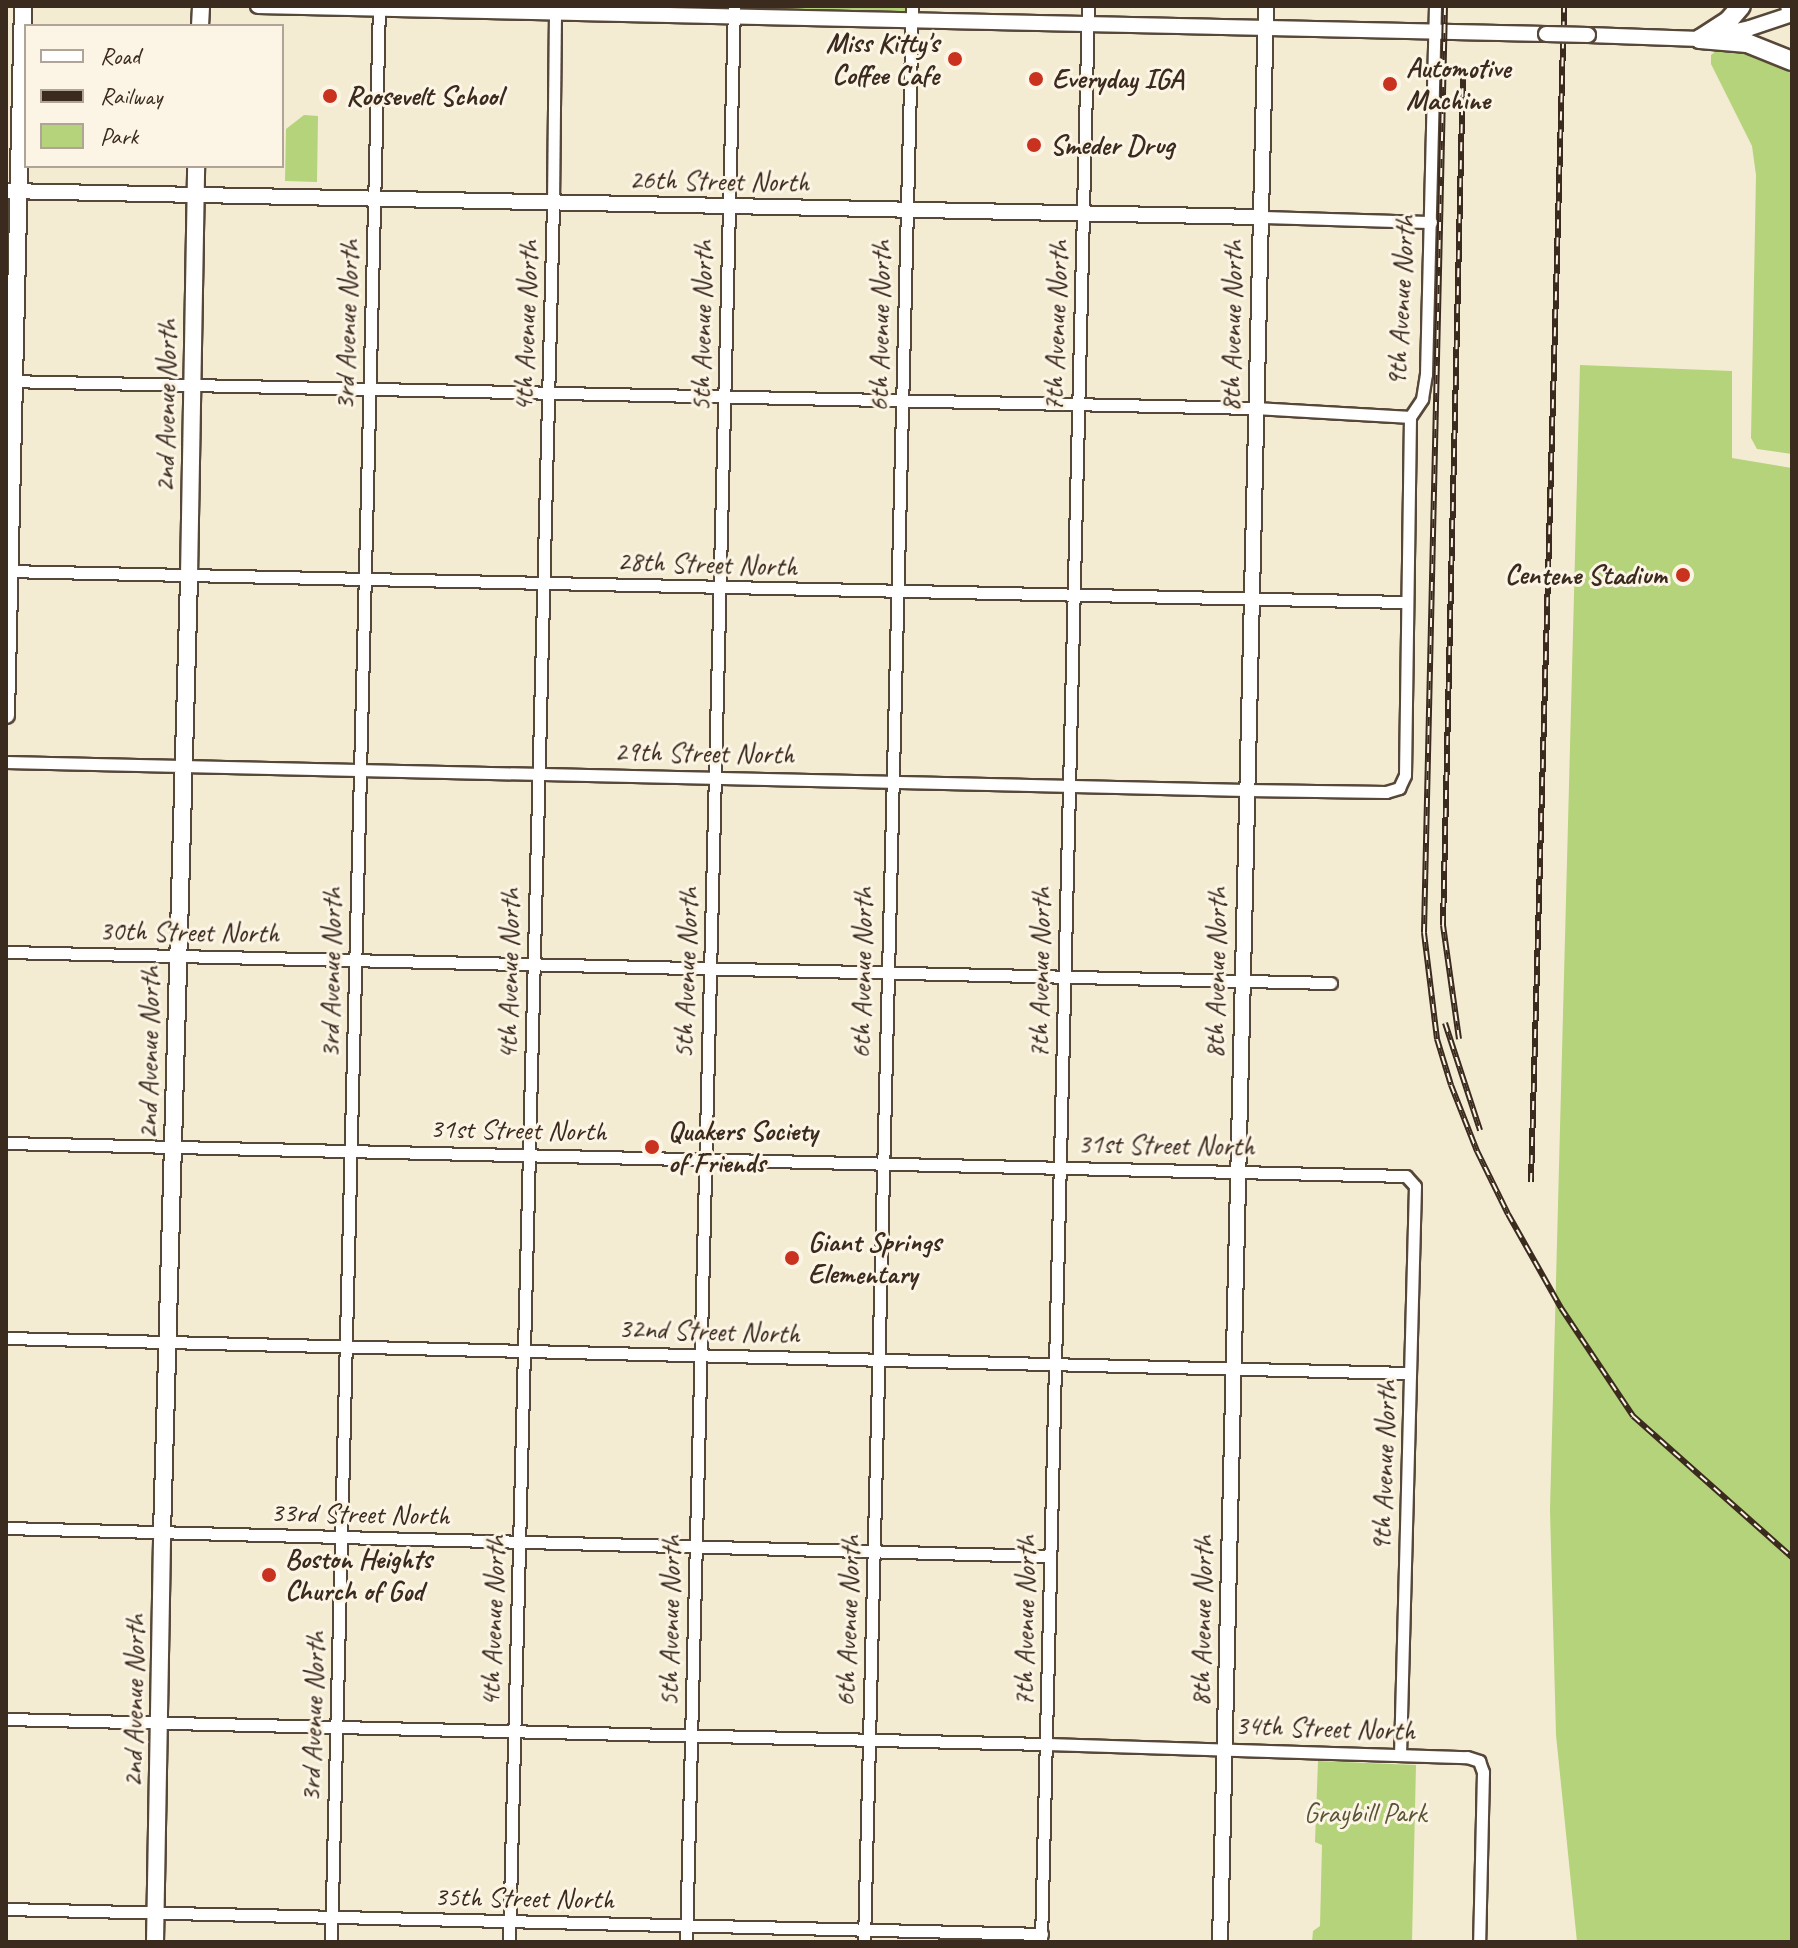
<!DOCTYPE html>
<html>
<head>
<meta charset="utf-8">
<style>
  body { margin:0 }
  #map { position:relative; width:1798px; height:1948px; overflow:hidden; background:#f3ecd3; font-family:Caveat,sans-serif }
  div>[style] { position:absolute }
  .green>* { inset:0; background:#b4d37a }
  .roads { filter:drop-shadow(2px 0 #574739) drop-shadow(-2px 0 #574739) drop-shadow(0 2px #574739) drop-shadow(0 -2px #574739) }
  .minor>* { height:11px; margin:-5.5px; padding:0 5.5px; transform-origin:5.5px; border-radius:5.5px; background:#fff }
  .tertiary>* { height:14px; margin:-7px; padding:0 7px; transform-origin:7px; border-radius:7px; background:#fff }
  .secondary>* { height:16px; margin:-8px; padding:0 8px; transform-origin:8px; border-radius:8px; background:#fff }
  .primary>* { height:18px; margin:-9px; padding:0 9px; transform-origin:9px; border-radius:9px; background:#fff }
  .rail>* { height:6px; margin-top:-3px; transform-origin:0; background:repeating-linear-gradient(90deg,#fcf5e5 0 9px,#3b2a1e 0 18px); box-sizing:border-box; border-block:2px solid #3b2a1e }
  .bridges { filter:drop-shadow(2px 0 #574739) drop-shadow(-2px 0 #574739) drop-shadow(0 2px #574739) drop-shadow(0 -2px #574739) }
  .tertiary-bridge>* { height:14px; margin:-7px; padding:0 7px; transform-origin:7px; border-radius:7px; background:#fff }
  .dots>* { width:22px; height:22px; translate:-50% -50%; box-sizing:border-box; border:4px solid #fcf5e5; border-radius:50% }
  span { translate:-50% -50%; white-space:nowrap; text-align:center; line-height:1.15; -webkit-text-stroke:6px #fcf5e5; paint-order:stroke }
  .poi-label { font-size:28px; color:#3b2a1e; font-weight:700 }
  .right { translate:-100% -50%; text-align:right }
  .left { translate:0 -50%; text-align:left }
  .street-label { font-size:28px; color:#3b2a1e }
  .park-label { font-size:28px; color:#595435 }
  .frame { position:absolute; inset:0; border:8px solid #3b2a1e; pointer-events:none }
  .legend { position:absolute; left:24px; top:24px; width:260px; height:144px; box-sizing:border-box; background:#fcf5e5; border:2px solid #afa495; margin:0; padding:10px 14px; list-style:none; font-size:24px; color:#3b2a1e }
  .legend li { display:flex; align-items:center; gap:16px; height:40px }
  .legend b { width:40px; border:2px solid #afa495 }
</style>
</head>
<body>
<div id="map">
  <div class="green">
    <div style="clip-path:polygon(734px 6px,912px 6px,911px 20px,734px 17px)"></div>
    <div style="clip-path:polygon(1721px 47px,1762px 54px,1792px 68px,1792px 454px,1757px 449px,1751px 438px,1756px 175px,1752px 146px,1711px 64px,1711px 55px)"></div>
    <div style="clip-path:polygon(304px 115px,318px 116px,317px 182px,285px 181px,286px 129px)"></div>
    <div style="clip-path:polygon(1580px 365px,1732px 371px,1732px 458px,1792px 468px,1792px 1942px,1577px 1942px,1556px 1735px,1550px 1510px)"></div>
    <div style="clip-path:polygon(1318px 1761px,1416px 1765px,1412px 1942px,1312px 1942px,1313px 1931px,1320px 1926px,1322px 1845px,1315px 1842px)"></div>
  </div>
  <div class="roads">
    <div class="minor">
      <div style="left:1261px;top:217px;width:170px;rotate:1.7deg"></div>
      <div style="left:6px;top:381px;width:1250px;rotate:1.24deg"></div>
      <div style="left:1256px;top:408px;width:154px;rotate:3.3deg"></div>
      <div style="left:6px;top:571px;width:1401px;rotate:1.27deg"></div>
      <div style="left:6px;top:762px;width:1240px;rotate:1.29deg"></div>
      <div style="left:1246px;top:790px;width:140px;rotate:0.8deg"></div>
      <div style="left:1386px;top:792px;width:14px;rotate:-17deg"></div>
      <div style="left:1399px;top:788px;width:14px;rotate:-65deg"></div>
      <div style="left:1405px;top:775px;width:358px;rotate:-89.2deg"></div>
      <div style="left:1410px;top:417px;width:22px;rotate:-56deg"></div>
      <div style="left:1422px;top:399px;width:25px;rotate:-81deg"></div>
      <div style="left:1426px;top:374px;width:368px;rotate:-88.6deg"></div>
      <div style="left:6px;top:952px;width:1325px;rotate:1.34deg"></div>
      <div style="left:6px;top:1143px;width:1400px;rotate:1.35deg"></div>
      <div style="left:1406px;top:1176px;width:13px;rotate:48deg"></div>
      <div style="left:1415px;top:1186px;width:569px;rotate:91.51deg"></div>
      <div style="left:6px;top:1338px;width:1404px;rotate:1.43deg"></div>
      <div style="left:6px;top:1528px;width:1044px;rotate:1.54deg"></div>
      <div style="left:6px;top:1719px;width:1041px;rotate:1.38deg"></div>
      <div style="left:1047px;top:1744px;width:420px;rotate:1.8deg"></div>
      <div style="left:1467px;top:1757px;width:13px;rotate:18deg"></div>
      <div style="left:1479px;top:1761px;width:12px;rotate:70deg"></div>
      <div style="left:1483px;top:1772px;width:170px;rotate:91.3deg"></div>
      <div style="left:6px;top:1909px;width:1036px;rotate:1.38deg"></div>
      <div style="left:331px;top:1942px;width:1937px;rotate:-88.58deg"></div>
      <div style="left:509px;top:1942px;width:1739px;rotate:-88.55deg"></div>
      <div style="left:553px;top:204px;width:197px;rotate:-89.4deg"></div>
      <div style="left:686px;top:1942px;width:1937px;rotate:-88.58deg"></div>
      <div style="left:864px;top:1942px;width:1937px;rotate:-88.58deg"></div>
      <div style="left:1041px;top:1942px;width:1937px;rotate:-88.61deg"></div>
    </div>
    <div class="tertiary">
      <div style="left:258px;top:6px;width:1288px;rotate:1.25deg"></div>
      <div style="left:1588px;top:35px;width:112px;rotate:2deg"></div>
      <div style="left:1700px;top:39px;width:51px;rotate:-12.4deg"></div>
      <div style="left:1750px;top:28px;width:44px;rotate:-18.4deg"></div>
      <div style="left:6px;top:191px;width:1255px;rotate:1.19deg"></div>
      <div style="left:1220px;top:1942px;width:1937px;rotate:-88.64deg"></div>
    </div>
    <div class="secondary">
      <div style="left:200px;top:26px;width:20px;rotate:-87deg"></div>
      <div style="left:6px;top:715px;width:709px;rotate:-88.63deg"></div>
      <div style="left:155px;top:1942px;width:409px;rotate:-89deg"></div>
      <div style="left:162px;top:1533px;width:957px;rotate:-88.38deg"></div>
      <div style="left:189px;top:576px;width:410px;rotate:-89deg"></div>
    </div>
    <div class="primary">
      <div style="left:1790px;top:6px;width:5px;rotate:68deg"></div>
      <div style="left:1700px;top:39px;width:47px;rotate:4.9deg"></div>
      <div style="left:1747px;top:43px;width:48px;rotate:21.8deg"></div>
      <div style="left:1700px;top:39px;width:35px;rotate:-33deg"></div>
      <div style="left:1729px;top:20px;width:18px;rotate:-49deg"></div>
    </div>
  </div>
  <div class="rail">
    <div style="left:1445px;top:6px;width:927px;rotate:91.3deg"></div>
    <div style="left:1424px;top:933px;width:107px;rotate:83deg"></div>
    <div style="left:1437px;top:1039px;width:48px;rotate:73.1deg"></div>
    <div style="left:1451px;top:1085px;width:71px;rotate:68.5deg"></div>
    <div style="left:1477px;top:1151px;width:70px;rotate:63.8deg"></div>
    <div style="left:1508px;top:1214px;width:108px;rotate:60.6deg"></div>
    <div style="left:1561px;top:1308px;width:130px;rotate:56.3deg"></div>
    <div style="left:1633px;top:1416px;width:213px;rotate:41.6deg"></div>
    <div style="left:1445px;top:1023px;width:113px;rotate:71.9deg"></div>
    <div style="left:1459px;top:1039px;width:115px;rotate:-98deg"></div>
    <div style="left:1443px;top:925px;width:852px;rotate:-88.66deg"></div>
    <div style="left:1531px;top:1182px;width:1176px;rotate:-88.39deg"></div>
  </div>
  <div class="bridges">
    <div class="tertiary-bridge">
      <div style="left:1546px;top:34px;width:42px;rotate:1.4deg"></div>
    </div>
  </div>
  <div class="dots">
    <div style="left:955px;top:59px;background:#c8321e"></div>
    <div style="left:1036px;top:79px;background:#c8321e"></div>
    <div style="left:1390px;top:84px;background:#c8321e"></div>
    <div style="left:330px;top:96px;background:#c8321e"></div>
    <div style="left:1034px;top:145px;background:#c8321e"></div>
    <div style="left:1683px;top:575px;background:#c8321e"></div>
    <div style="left:652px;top:1147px;background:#c8321e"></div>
    <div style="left:792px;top:1258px;background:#c8321e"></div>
    <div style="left:269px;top:1575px;background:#c8321e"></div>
  </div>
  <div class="poi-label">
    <span class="right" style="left:939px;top:59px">Miss Kitty's<br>Coffee Cafe</span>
    <span class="left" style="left:1406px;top:84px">Automotive<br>Machine</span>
    <span class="left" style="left:1052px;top:79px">Everyday IGA</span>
    <span class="left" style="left:346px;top:96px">Roosevelt School</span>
    <span class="left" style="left:1050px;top:145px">Smeder Drug</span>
    <span class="right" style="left:1667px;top:575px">Centene Stadium</span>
    <span class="left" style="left:668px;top:1147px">Quakers Society<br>of Friends</span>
    <span class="left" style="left:808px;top:1258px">Giant Springs<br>Elementary</span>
    <span class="left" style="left:285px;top:1575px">Boston Heights<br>Church of God</span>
  </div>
  <div class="street-label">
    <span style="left:719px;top:181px;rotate:1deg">26th Street North</span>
    <span style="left:1401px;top:301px;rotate:-87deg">9th Avenue North</span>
    <span style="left:347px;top:325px;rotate:-88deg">3rd Avenue North</span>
    <span style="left:526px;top:326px;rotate:-88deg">4th Avenue North</span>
    <span style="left:702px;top:326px;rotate:-89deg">5th Avenue North</span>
    <span style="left:880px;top:326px;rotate:-89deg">6th Avenue North</span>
    <span style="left:1056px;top:326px;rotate:-88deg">7th Avenue North</span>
    <span style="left:1232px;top:326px;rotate:-89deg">8th Avenue North</span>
    <span style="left:166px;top:406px;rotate:-89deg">2nd Avenue North</span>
    <span style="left:707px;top:564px;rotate:2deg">28th Street North</span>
    <span style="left:704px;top:753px;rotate:1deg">29th Street North</span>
    <span style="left:189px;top:932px;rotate:1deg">30th Street North</span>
    <span style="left:331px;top:973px;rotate:-89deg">3rd Avenue North</span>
    <span style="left:686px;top:973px;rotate:-88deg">5th Avenue North</span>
    <span style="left:862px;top:973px;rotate:-89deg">6th Avenue North</span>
    <span style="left:1040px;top:973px;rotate:-89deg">7th Avenue North</span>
    <span style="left:1216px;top:973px;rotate:-89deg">8th Avenue North</span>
    <span style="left:509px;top:974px;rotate:-89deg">4th Avenue North</span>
    <span style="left:149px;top:1053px;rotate:-89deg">2nd Avenue North</span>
    <span style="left:518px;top:1130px;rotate:1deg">31st Street North</span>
    <span style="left:1166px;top:1145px;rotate:1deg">31st Street North</span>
    <span style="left:709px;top:1331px;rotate:2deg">32nd Street North</span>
    <span style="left:1384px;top:1466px;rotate:-88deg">9th Avenue North</span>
    <span style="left:360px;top:1514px;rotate:1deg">33rd Street North</span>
    <span style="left:493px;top:1621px;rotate:-88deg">4th Avenue North</span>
    <span style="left:670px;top:1621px;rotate:-89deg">5th Avenue North</span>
    <span style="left:848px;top:1621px;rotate:-88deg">6th Avenue North</span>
    <span style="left:1025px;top:1621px;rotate:-89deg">7th Avenue North</span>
    <span style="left:1202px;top:1621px;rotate:-89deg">8th Avenue North</span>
    <span style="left:134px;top:1701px;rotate:-89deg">2nd Avenue North</span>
    <span style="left:313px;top:1717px;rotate:-88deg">3rd Avenue North</span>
    <span style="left:1325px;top:1728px;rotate:2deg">34th Street North</span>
    <span style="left:524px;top:1898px;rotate:1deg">35th Street North</span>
  </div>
  <div class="park-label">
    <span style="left:1365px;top:1813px">Graybill Park</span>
  </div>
  <div class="frame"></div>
  <ul class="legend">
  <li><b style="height:10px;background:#fff"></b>Road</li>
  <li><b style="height:10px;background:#3b2a1e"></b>Railway</li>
  <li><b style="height:22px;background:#b4d37a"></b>Park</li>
  </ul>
</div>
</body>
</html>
